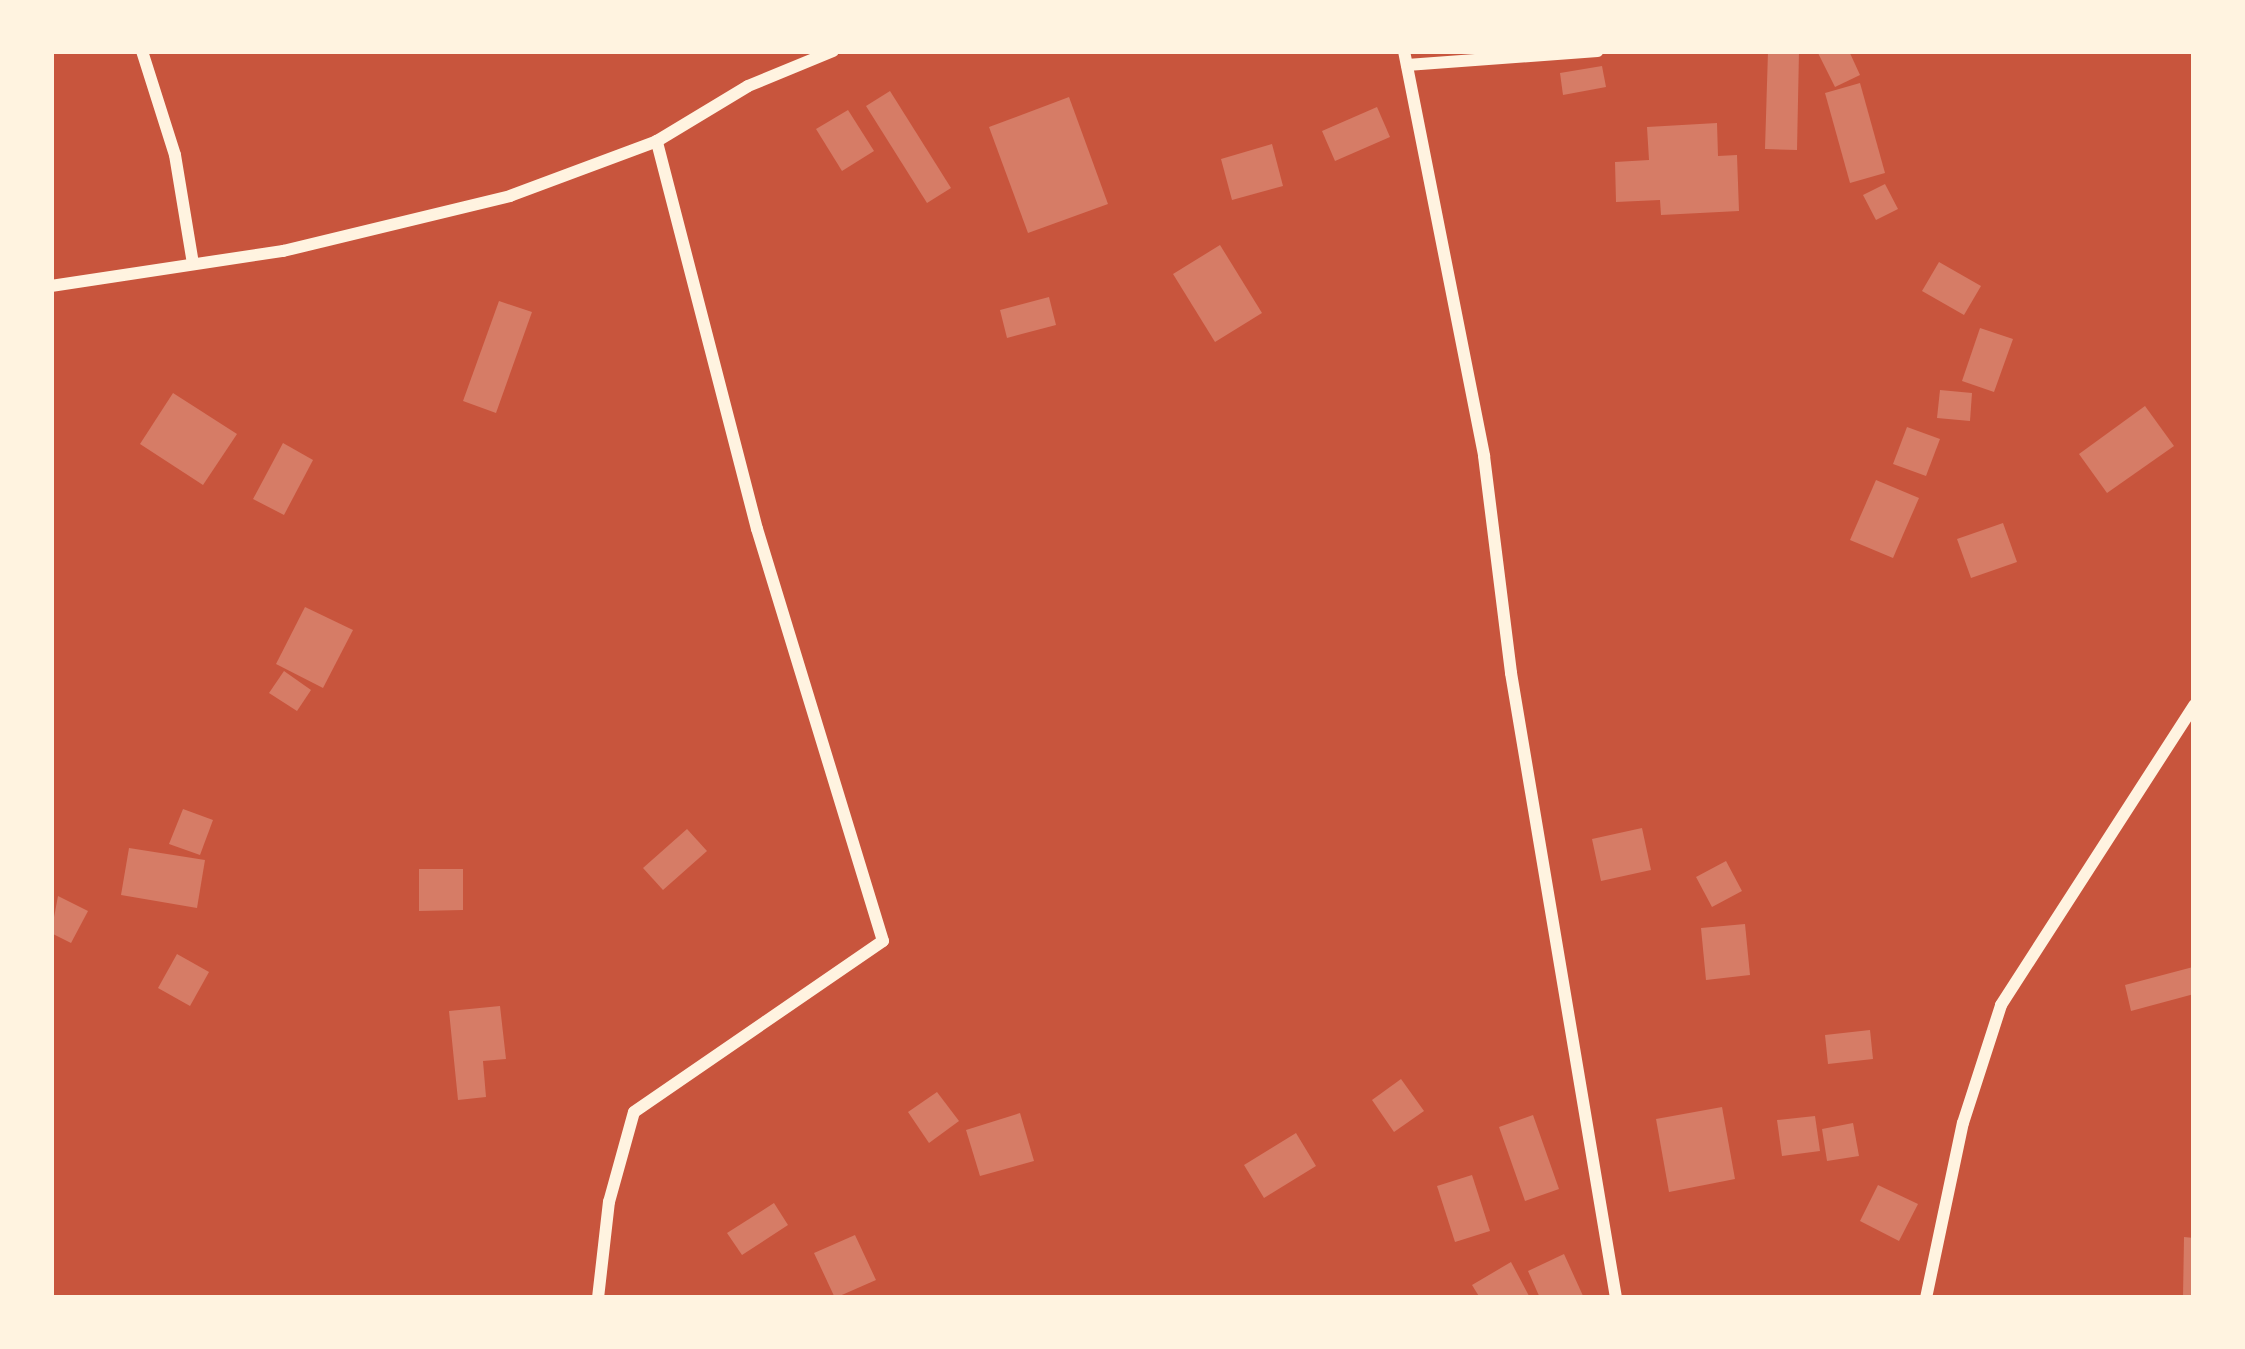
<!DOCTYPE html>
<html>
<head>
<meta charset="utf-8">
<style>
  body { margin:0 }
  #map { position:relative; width:2245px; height:1349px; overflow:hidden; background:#c8553d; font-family:"DejaVu Sans",sans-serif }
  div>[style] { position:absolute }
  .building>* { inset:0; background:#d67c66 }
  .minor>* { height:12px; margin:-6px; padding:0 6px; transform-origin:6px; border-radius:6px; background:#fff3e0 }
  span { translate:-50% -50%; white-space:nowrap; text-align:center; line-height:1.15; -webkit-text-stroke:12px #fff3e0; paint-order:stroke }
  .frame { position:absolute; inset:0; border:54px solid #fff3e0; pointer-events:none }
</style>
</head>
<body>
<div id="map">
  <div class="building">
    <div style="clip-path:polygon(1768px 51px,1799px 51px,1797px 150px,1765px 149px)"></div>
    <div style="clip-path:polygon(1817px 51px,1849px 51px,1860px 75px,1835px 87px)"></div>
    <div style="clip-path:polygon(1602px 66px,1606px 87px,1563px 95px,1560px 73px)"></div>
    <div style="clip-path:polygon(1860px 83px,1885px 173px,1850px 183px,1825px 93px)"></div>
    <div style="clip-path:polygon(890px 91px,951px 188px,927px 203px,866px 106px)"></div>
    <div style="clip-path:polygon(1069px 97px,1108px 204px,1028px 233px,989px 127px)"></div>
    <div style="clip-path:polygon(1377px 107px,1390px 137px,1335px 161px,1322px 131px)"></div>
    <div style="clip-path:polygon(848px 110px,874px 151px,842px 171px,816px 129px)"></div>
    <div style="clip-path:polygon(1717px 123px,1718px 156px,1737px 155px,1739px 211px,1661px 215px,1660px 200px,1616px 202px,1615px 162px,1649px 160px,1647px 127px)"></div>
    <div style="clip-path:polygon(1272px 144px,1283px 186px,1232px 200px,1221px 159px)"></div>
    <div style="clip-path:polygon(1885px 184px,1898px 209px,1876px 220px,1863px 195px)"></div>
    <div style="clip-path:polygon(1220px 245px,1262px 313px,1215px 342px,1173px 274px)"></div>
    <div style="clip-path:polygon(1939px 262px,1981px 286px,1964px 315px,1922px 291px)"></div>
    <div style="clip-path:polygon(1049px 297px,1056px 325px,1007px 338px,1000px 310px)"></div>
    <div style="clip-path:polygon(499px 301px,532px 312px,496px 413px,463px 401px)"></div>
    <div style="clip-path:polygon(1980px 328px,2013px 339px,1994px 392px,1962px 381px)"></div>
    <div style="clip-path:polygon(1940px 390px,1972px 393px,1970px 421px,1937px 418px)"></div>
    <div style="clip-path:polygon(173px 393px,237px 434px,203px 485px,140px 444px)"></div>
    <div style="clip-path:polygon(2145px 406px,2174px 446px,2107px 493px,2079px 454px)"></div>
    <div style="clip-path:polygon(1907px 427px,1940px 439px,1926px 476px,1893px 464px)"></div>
    <div style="clip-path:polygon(283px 443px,313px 460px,284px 515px,253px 499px)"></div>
    <div style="clip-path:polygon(1876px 480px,1919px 498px,1893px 558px,1850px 540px)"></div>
    <div style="clip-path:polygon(2003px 523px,2017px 562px,1971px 578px,1957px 539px)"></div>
    <div style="clip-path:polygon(305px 607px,353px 630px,323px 688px,276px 664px)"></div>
    <div style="clip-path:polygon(284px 671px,311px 690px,297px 711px,269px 693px)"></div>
    <div style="clip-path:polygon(183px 809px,213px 820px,200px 855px,169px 844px)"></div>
    <div style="clip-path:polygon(1642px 828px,1651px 870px,1601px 881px,1592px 839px)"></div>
    <div style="clip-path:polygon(687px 829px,707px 851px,663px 890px,643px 868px)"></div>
    <div style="clip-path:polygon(129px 848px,205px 860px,197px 908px,121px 895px)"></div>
    <div style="clip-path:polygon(1726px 861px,1742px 891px,1712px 907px,1696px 877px)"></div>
    <div style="clip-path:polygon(419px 869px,463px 869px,463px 910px,419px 911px)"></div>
    <div style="clip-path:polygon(58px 896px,88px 911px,71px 943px,51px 933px)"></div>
    <div style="clip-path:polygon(1745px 924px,1750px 975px,1706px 980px,1701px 928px)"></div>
    <div style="clip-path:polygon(177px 954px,209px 972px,190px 1006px,158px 988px)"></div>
    <div style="clip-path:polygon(2193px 967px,2194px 994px,2131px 1011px,2125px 985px)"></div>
    <div style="clip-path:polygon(500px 1006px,506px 1059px,483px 1061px,486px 1097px,458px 1100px,449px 1011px)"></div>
    <div style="clip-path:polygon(1870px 1030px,1873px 1059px,1828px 1064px,1825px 1035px)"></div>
    <div style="clip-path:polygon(1401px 1079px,1424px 1111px,1394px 1132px,1372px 1100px)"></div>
    <div style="clip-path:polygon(937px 1092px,959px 1121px,929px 1143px,908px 1112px)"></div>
    <div style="clip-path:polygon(1722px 1107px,1735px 1179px,1669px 1192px,1656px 1119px)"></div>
    <div style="clip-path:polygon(1020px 1113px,1034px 1161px,980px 1176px,966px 1130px)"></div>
    <div style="clip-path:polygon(1533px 1115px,1559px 1189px,1525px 1201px,1499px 1127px)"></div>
    <div style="clip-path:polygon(1815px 1116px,1820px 1151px,1782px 1156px,1777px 1120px)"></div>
    <div style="clip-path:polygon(1853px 1123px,1859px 1156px,1827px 1161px,1822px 1129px)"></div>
    <div style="clip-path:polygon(1296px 1133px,1316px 1166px,1264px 1198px,1244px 1165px)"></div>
    <div style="clip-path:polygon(1472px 1175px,1490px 1231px,1455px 1242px,1437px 1186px)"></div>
    <div style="clip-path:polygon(1878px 1185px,1918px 1204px,1899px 1241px,1860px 1221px)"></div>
    <div style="clip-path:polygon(774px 1203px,788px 1225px,742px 1255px,727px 1233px)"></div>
    <div style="clip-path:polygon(855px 1235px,876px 1280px,835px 1298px,814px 1253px)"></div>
    <div style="clip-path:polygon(2184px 1237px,2194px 1238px,2194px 1298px,2183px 1298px)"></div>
    <div style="clip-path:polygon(1564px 1254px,1584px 1298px,1540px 1298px,1528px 1271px)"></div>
    <div style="clip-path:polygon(1511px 1262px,1529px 1296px,1480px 1298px,1472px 1285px)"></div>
  </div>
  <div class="minor">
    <div style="left:142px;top:51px;width:109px;rotate:72.4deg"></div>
    <div style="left:175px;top:155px;width:110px;rotate:80.6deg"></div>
    <div style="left:1404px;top:51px;width:413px;rotate:78.8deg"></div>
    <div style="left:1484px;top:456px;width:219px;rotate:82.9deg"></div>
    <div style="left:1511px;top:673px;width:634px;rotate:80.46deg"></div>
    <div style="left:1407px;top:65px;width:191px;rotate:-4.2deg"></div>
    <div style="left:51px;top:286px;width:235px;rotate:-8.6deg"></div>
    <div style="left:283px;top:251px;width:234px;rotate:-13.6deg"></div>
    <div style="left:510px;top:196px;width:157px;rotate:-20.5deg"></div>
    <div style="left:657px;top:141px;width:106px;rotate:-31.1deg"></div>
    <div style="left:748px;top:86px;width:92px;rotate:-22.4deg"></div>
    <div style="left:598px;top:1298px;width:97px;rotate:-83.5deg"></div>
    <div style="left:609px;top:1202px;width:93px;rotate:-74.5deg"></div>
    <div style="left:634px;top:1112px;width:302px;rotate:-34.5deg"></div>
    <div style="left:883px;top:941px;width:431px;rotate:-107deg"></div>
    <div style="left:757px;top:529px;width:401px;rotate:-104.5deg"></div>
    <div style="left:1926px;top:1298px;width:179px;rotate:-78.1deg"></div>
    <div style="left:1963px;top:1123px;width:124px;rotate:-72.1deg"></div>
    <div style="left:2001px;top:1005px;width:357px;rotate:-57.2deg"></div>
  </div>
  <div class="frame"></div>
</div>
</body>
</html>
